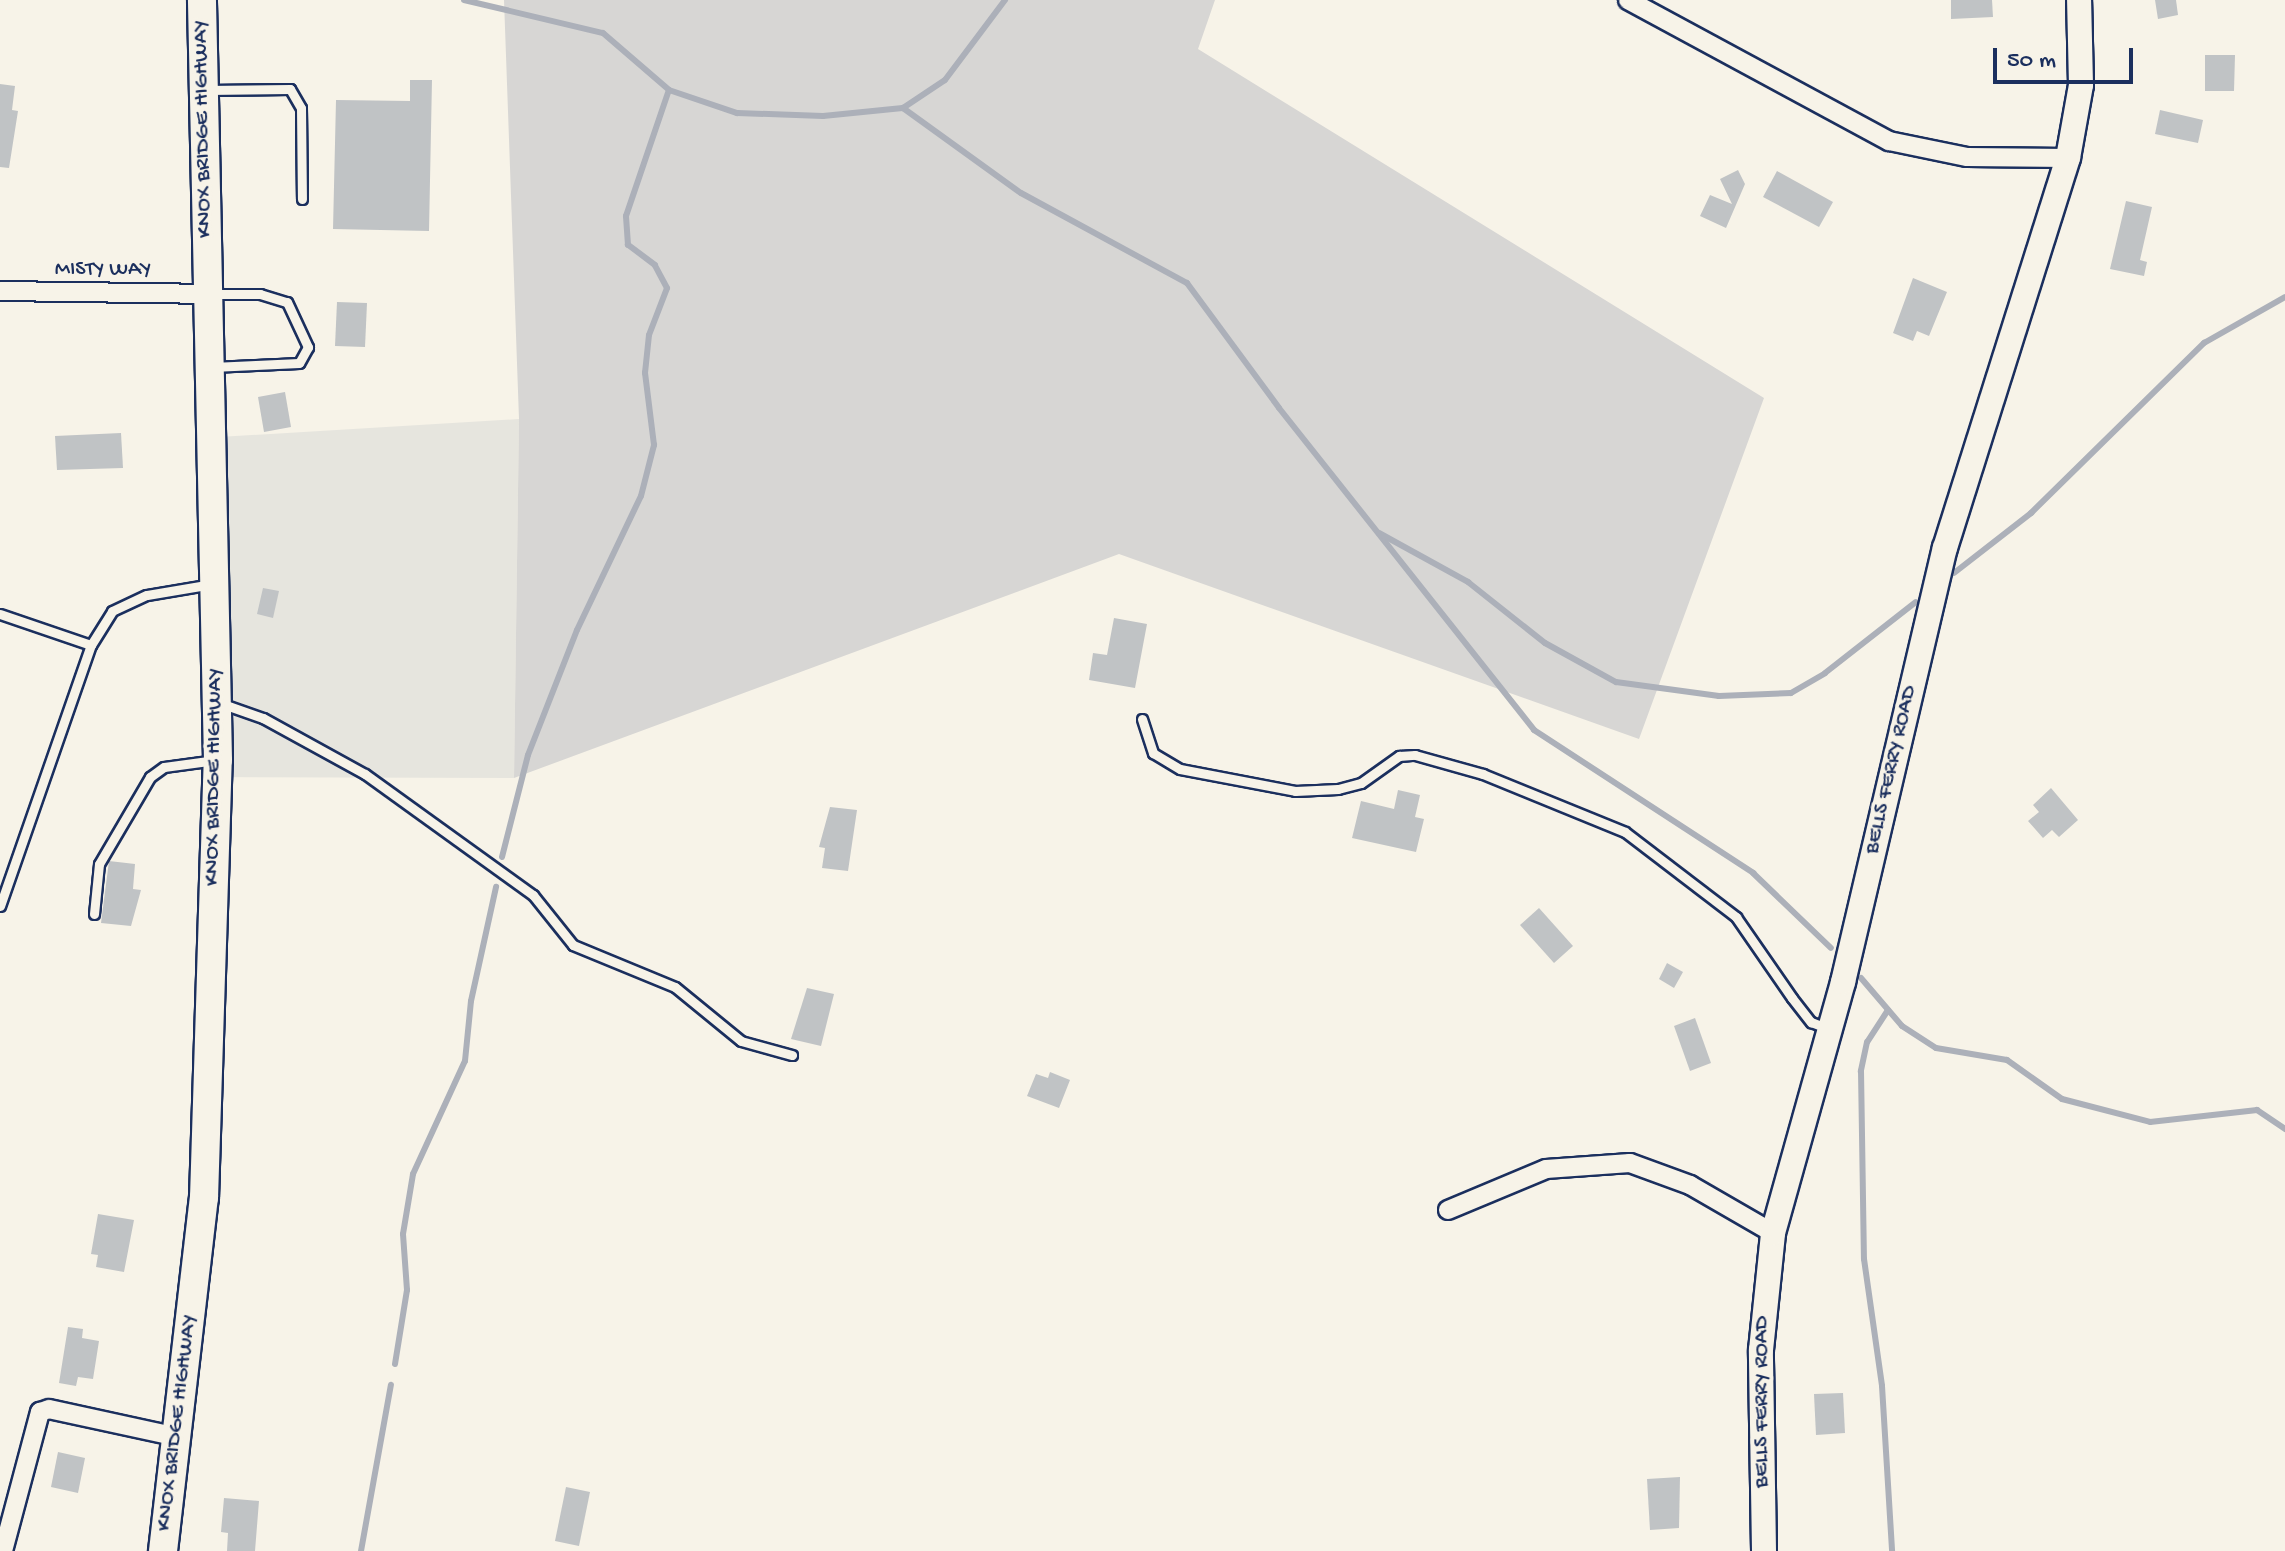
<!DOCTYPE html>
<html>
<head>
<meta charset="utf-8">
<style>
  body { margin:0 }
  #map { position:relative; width:2285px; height:1551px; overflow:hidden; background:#f7f3e8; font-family:"Gochi Hand",sans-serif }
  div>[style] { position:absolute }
  .built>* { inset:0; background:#e6e5de }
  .green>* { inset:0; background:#d7d6d4 }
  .stream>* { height:6px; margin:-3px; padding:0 3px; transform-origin:3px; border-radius:3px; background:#acb0b9 }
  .building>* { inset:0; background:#c0c3c5 }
  .roads { filter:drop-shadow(2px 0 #1b2f5e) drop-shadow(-2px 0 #1b2f5e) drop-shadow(0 2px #1b2f5e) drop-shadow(0 -2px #1b2f5e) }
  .lane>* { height:9px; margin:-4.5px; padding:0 4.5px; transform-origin:4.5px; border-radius:4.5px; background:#f7f3e8 }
  .street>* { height:18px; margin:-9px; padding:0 9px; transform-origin:9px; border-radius:9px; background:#f7f3e8 }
  .secondary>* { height:24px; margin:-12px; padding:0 12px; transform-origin:12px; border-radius:12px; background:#f7f3e8 }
  .primary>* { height:28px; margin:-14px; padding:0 14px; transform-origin:14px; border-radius:14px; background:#f7f3e8 }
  span { translate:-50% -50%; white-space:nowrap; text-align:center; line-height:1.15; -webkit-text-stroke:7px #f7f3e8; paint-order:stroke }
  .street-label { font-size:22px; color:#1b2f5e }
  .scale { position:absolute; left:1993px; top:48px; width:140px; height:36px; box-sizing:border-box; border:4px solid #1b2f5e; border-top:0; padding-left:10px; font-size:24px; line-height:28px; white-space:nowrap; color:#1b2f5e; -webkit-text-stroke:6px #f7f3e8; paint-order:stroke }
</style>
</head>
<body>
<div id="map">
  <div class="built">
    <div style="clip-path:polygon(519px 419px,514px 778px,209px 777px,202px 438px)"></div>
  </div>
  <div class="green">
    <div style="clip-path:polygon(504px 0,1215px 0,1198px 49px,1764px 398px,1639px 739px,1119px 554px,514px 778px,519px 419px)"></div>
  </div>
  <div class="stream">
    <div style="left:464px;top:0;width:143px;rotate:13.4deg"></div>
    <div style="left:603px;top:33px;width:87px;rotate:40.8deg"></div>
    <div style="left:669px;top:90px;width:72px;rotate:18.7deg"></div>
    <div style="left:737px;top:113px;width:86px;rotate:2deg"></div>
    <div style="left:823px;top:116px;width:80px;rotate:-5.7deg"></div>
    <div style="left:903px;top:108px;width:50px;rotate:-33.7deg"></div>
    <div style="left:945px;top:80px;width:100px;rotate:-53.1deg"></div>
    <div style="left:903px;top:108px;width:145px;rotate:35.8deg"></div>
    <div style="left:1021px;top:193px;width:189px;rotate:28.5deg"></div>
    <div style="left:1187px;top:283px;width:155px;rotate:53.6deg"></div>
    <div style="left:1279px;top:408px;width:411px;rotate:51.6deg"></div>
    <div style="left:1534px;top:730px;width:262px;rotate:33.1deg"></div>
    <div style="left:1753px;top:873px;width:108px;rotate:43.9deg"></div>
    <div style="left:1379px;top:533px;width:102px;rotate:28.8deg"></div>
    <div style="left:1468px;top:582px;width:98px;rotate:38.4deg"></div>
    <div style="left:1545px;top:643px;width:81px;rotate:28.8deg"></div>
    <div style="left:1616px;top:682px;width:104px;rotate:7.7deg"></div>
    <div style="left:1719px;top:696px;width:72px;rotate:-2.4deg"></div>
    <div style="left:1791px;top:693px;width:39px;rotate:-30deg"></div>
    <div style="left:1825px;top:673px;width:115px;rotate:-38deg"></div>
    <div style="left:1954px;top:573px;width:98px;rotate:-37.9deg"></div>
    <div style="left:2031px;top:513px;width:243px;rotate:-44.5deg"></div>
    <div style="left:2204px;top:343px;width:93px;rotate:-29.6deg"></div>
    <div style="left:502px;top:857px;width:105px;rotate:-75.7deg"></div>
    <div style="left:528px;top:755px;width:134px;rotate:-68.6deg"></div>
    <div style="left:577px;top:630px;width:148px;rotate:-64.5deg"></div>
    <div style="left:641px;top:496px;width:53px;rotate:-75.7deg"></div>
    <div style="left:654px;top:445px;width:73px;rotate:-97.1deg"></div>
    <div style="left:645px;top:373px;width:38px;rotate:-84deg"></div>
    <div style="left:649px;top:335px;width:50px;rotate:-69deg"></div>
    <div style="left:667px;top:288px;width:26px;rotate:-118deg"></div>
    <div style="left:655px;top:265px;width:34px;rotate:-143deg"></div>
    <div style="left:628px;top:245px;width:29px;rotate:-94deg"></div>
    <div style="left:626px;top:216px;width:133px;rotate:-71.2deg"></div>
    <div style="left:1861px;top:978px;width:63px;rotate:49.5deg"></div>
    <div style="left:1902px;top:1026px;width:40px;rotate:32.9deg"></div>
    <div style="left:1936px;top:1048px;width:72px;rotate:9.6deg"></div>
    <div style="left:2007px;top:1060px;width:67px;rotate:35.3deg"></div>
    <div style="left:2062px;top:1099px;width:91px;rotate:14.6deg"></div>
    <div style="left:2150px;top:1122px;width:108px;rotate:-6.4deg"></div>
    <div style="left:2257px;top:1110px;width:34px;rotate:34deg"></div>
    <div style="left:1888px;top:1010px;width:38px;rotate:123deg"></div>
    <div style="left:1867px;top:1042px;width:30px;rotate:102deg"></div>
    <div style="left:1861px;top:1071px;width:188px;rotate:89.1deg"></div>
    <div style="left:1864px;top:1259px;width:128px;rotate:81.9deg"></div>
    <div style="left:1882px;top:1386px;width:165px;rotate:86.5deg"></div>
    <div style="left:395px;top:1364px;width:75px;rotate:-80.8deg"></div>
    <div style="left:407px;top:1290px;width:56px;rotate:-94.1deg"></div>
    <div style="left:403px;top:1234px;width:61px;rotate:-80.5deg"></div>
    <div style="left:413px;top:1174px;width:124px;rotate:-65.3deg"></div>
    <div style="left:465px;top:1061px;width:60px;rotate:-84.3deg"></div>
    <div style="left:471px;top:1001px;width:117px;rotate:-77.6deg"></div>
    <div style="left:361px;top:1551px;width:169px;rotate:-79.8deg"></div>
  </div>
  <div class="building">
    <div style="clip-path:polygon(1951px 0,1992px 0,1993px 17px,1951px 19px)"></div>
    <div style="clip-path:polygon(2155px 0,2176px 0,2178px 15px,2158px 19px)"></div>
    <div style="clip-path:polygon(2205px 55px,2235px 55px,2234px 91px,2205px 91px)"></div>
    <div style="clip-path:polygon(410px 80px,432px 80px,429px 231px,333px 229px,336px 100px,410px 101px)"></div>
    <div style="clip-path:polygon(0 84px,15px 86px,12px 110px,18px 111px,9px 168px,0 167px)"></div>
    <div style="clip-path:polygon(2160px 110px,2203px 120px,2198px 143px,2155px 134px)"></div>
    <div style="clip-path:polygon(1738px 170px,1745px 184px,1726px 228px,1700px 216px,1710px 195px,1732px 204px,1720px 179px)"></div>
    <div style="clip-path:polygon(1777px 171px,1833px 202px,1819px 227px,1763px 197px)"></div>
    <div style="clip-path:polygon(2126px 201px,2152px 207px,2140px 260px,2147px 262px,2144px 276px,2110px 269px)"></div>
    <div style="clip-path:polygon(1913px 278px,1947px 292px,1929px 336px,1917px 331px,1913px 341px,1893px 333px)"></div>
    <div style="clip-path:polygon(337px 302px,367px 303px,365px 347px,335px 346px)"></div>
    <div style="clip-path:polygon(285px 392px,291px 427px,264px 432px,258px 397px)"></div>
    <div style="clip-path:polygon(121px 433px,123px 468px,57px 470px,55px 436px)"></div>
    <div style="clip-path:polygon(263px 588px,279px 591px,273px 618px,257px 614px)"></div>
    <div style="clip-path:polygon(1114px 618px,1147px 624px,1135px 688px,1089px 680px,1093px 653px,1107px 655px)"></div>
    <div style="clip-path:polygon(2051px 788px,2078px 820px,2059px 837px,2052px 830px,2043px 838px,2028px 821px,2039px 812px,2033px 805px)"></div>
    <div style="clip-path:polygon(1398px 790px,1420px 795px,1415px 817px,1424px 819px,1416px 852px,1352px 838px,1361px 801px,1394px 809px)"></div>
    <div style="clip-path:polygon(830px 807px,857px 810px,848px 871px,822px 868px,825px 848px,819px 847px)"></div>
    <div style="clip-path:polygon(109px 861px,135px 864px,133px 889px,141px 890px,131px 926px,101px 923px)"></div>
    <div style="clip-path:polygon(1539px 908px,1573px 946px,1554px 963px,1520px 925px)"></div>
    <div style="clip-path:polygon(1667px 963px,1683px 972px,1674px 988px,1659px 979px)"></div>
    <div style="clip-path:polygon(807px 988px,834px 994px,821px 1046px,791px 1039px)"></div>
    <div style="clip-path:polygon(1695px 1018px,1711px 1063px,1690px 1071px,1674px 1026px)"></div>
    <div style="clip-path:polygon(1050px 1072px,1070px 1080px,1059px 1108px,1027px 1096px,1036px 1074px,1048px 1078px)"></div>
    <div style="clip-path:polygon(98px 1214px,134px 1220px,124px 1272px,96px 1267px,98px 1255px,91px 1254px)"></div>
    <div style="clip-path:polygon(68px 1327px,83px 1329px,82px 1338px,99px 1341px,93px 1379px,78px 1377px,76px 1386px,59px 1383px)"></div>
    <div style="clip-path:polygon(1843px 1393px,1845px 1433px,1816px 1435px,1814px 1394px)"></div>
    <div style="clip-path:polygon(58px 1452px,85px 1458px,78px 1493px,51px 1487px)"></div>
    <div style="clip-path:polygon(1680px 1477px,1679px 1528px,1650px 1530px,1647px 1479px)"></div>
    <div style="clip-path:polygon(566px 1487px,590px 1492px,579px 1546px,555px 1541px)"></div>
    <div style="clip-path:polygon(224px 1498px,259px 1501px,255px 1551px,227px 1551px,228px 1533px,221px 1532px)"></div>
  </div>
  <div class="roads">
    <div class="lane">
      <div style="left:207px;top:90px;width:83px;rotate:-0.7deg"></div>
      <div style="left:290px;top:89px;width:22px;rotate:60deg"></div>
      <div style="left:301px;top:108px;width:91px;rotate:89.4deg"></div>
      <div style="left:210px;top:294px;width:50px"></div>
      <div style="left:260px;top:294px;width:28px;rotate:17deg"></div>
      <div style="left:287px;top:302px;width:50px;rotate:65deg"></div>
      <div style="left:308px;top:347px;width:18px;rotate:119deg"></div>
      <div style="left:299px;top:363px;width:87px;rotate:177.4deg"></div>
      <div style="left:0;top:614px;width:96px;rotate:18.8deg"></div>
      <div style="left:220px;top:703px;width:46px;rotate:19.2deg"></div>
      <div style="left:263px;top:718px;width:116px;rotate:28.8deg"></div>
      <div style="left:365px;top:774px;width:207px;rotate:35.8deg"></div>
      <div style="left:533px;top:895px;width:64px;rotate:51.3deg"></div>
      <div style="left:573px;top:945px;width:110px;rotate:22.4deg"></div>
      <div style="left:675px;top:987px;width:85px;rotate:39.3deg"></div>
      <div style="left:741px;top:1041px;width:53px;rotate:15.4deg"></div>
      <div style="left:1142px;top:719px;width:36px;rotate:72deg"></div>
      <div style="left:1153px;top:753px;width:31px;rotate:31deg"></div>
      <div style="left:1180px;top:769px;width:117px;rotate:10.8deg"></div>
      <div style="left:1295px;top:791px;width:43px;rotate:-2.7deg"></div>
      <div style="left:1338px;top:789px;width:24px;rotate:-15deg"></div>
      <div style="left:1361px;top:783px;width:47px;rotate:-35.4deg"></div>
      <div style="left:1399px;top:756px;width:16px;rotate:-4deg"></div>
      <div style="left:1415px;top:755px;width:71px;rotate:15.6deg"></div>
      <div style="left:1483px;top:774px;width:153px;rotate:22.2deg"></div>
      <div style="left:1625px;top:832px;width:140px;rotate:37.4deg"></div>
      <div style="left:1736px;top:917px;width:98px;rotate:55.3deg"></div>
      <div style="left:1792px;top:998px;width:31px;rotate:52deg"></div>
      <div style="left:1811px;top:1022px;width:17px;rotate:21deg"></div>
      <div style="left:0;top:906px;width:276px;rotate:-70.8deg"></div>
      <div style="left:91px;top:645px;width:40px;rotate:-58deg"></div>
      <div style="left:112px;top:611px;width:38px;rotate:-25deg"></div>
      <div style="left:147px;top:595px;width:66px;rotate:-9.6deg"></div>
      <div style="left:94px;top:914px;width:50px;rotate:-84.3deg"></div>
      <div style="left:99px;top:864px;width:101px;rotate:-59.6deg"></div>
      <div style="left:150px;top:777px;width:17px;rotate:-36deg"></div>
      <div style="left:164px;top:767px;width:52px;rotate:-7.7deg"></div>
    </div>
    <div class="street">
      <div style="left:1628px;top:0;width:297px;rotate:28.4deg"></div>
      <div style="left:1889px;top:141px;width:80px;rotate:11.6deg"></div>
      <div style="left:1967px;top:157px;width:101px;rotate:0.6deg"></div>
      <div style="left:0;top:291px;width:207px;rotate:0.8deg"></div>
      <div style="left:1448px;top:1210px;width:106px;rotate:-22.7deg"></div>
      <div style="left:1546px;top:1169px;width:84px;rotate:-4.1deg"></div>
      <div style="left:1630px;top:1163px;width:64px;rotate:20.1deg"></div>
      <div style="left:1690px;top:1185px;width:96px;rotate:30deg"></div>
      <div style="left:3px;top:1551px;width:144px;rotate:-75.1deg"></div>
      <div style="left:40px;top:1412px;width:9px;rotate:-18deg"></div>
      <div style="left:49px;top:1409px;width:131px;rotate:12.3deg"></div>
    </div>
    <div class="secondary">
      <div style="left:1764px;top:1551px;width:201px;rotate:-90.9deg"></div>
      <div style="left:1761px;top:1350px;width:118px;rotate:-84.1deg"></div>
      <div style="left:1773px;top:1233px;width:261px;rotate:-74.4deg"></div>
      <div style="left:1843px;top:982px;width:446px;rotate:-76.8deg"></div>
      <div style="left:1945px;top:548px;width:409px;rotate:-72.5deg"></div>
      <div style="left:2068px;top:158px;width:74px;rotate:-79.9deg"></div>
      <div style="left:2081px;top:85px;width:85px;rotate:-91.3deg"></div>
    </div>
    <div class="primary">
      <div style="left:163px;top:1551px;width:355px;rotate:-83.4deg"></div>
      <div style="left:204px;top:1198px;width:438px;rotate:-88.2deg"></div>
      <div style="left:218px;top:760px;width:760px;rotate:-91.21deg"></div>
    </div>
  </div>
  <div class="street-label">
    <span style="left:204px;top:129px;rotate:-91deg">KNOX BRIDGE HIGHWAY</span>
    <span style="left:103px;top:271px">MISTY WAY</span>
    <span style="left:1892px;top:770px;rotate:-77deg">BELLS FERRY ROAD</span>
    <span style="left:215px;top:777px;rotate:-89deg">KNOX BRIDGE HIGHWAY</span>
    <span style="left:1763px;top:1402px;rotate:-90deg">BELLS FERRY ROAD</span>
    <span style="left:178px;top:1423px;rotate:-83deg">KNOX BRIDGE HIGHWAY</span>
  </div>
  <div class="scale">50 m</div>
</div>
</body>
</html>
